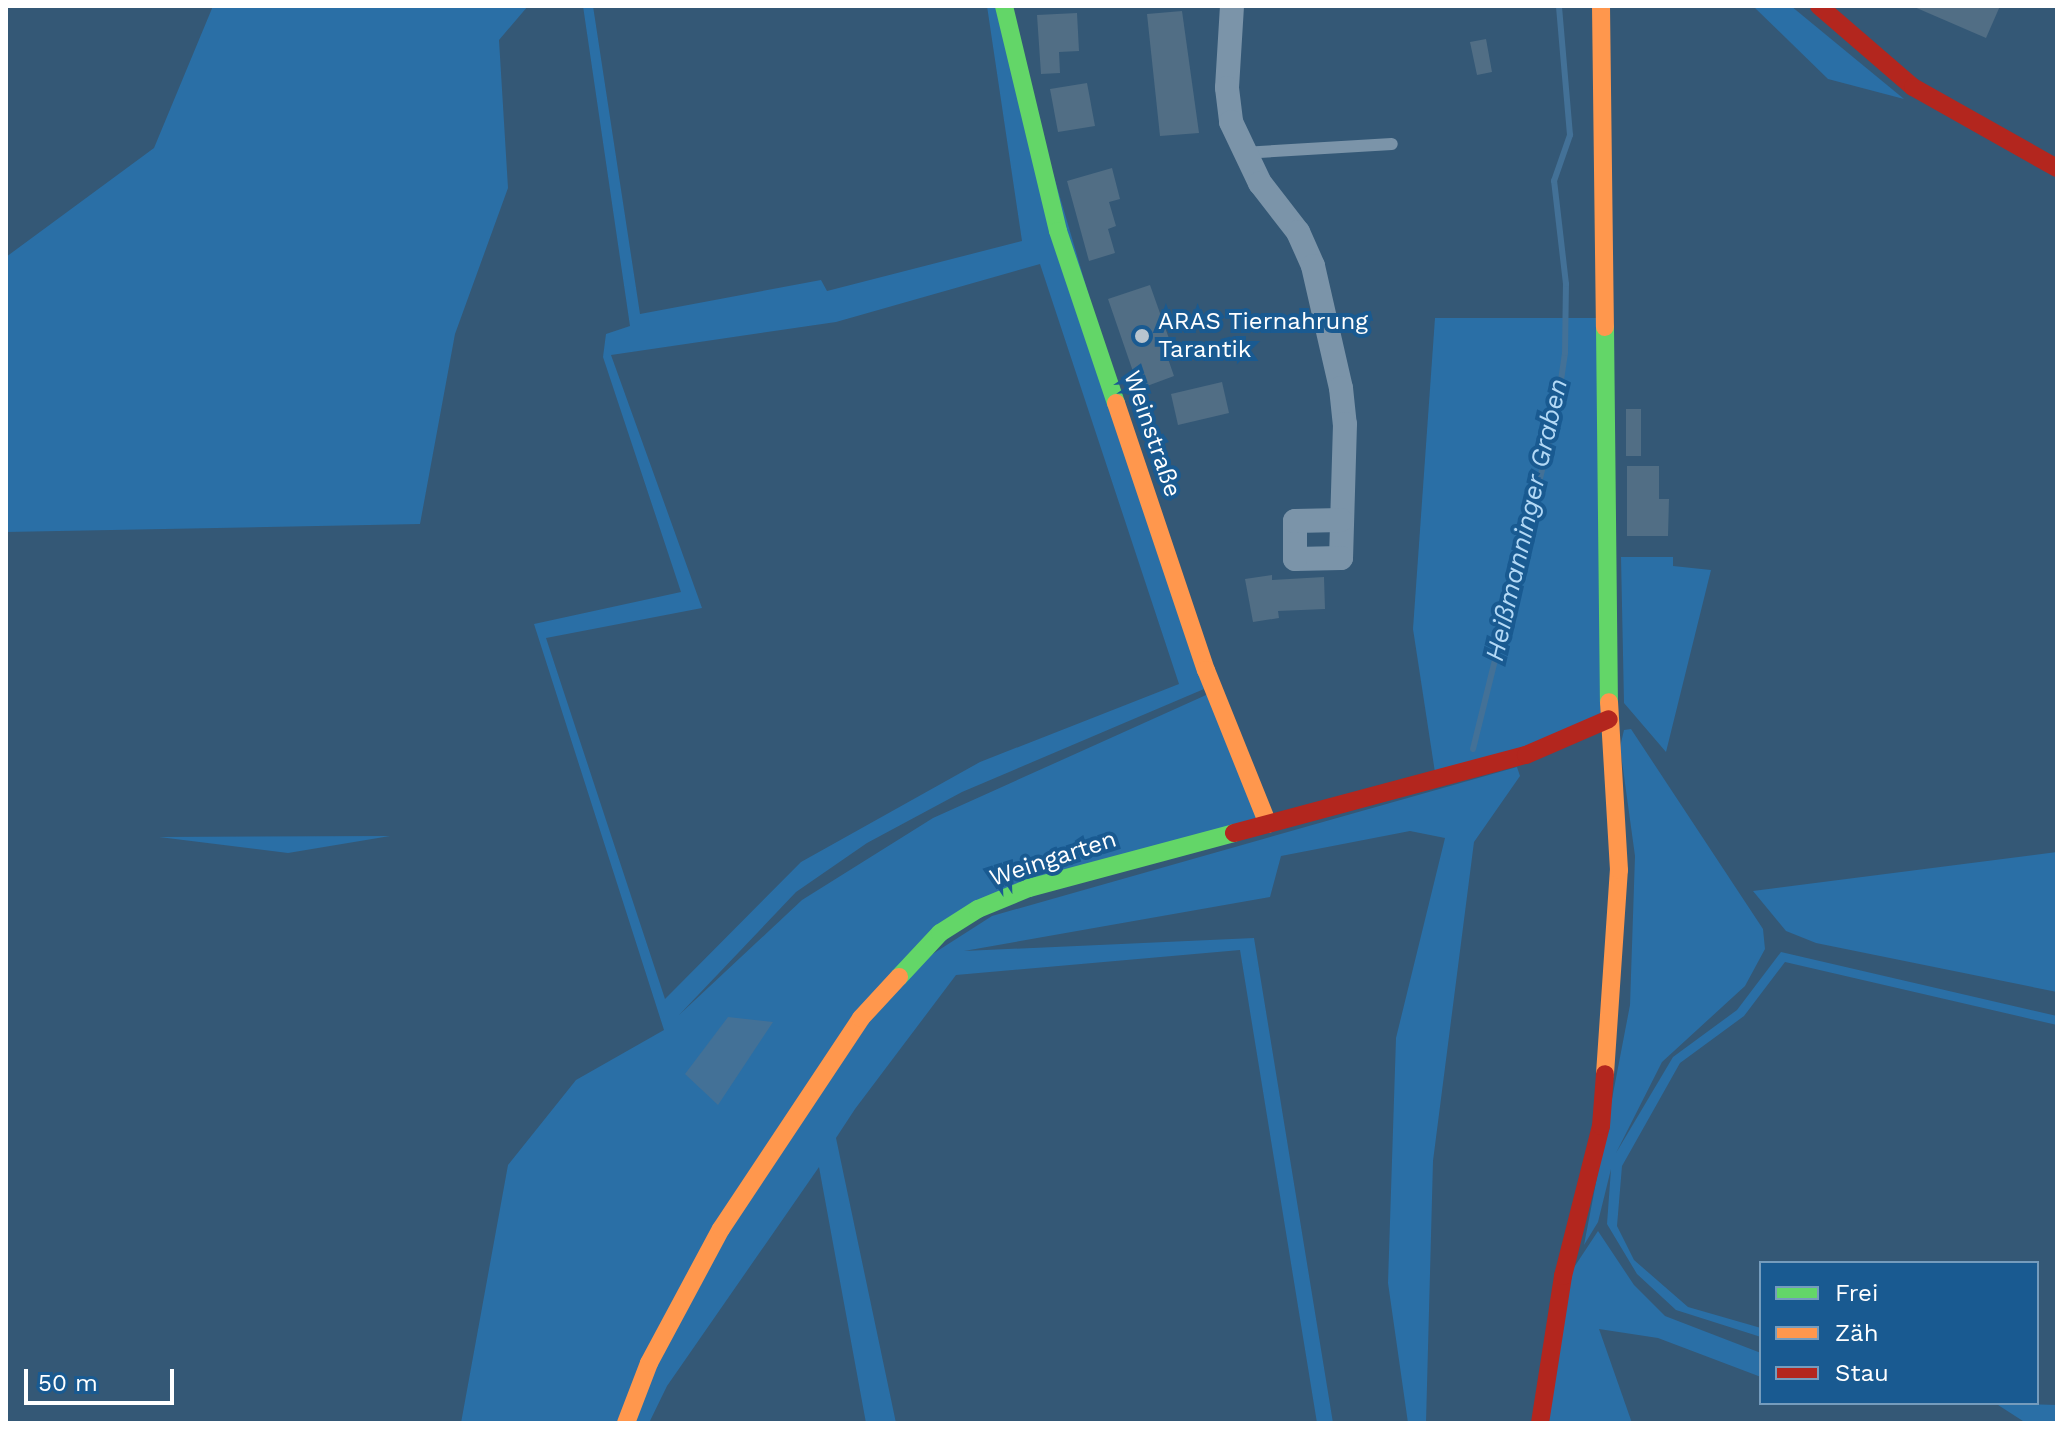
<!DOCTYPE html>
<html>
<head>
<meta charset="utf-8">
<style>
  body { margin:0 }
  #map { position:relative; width:2063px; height:1429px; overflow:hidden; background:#345876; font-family:"Work Sans",sans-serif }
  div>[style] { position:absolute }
  .green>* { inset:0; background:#2a6fa6 }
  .water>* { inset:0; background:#437197 }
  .stream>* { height:6px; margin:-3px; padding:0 3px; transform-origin:3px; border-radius:3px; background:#437197 }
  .building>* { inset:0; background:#516e85 }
  .lane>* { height:12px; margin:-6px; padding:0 6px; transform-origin:6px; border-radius:6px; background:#7b94a9 }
  .street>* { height:24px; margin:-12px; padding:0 12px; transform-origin:12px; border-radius:12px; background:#7b94a9 }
  .fast>* { height:18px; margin:-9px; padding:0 9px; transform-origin:9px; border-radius:9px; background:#63d668 }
  .slow>* { height:18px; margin:-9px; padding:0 9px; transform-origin:9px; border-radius:9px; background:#ff974d }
  .jam>* { height:18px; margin:-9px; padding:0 9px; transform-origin:9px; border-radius:9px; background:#b3261e }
  .dots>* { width:22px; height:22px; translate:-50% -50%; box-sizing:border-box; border:4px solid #195a91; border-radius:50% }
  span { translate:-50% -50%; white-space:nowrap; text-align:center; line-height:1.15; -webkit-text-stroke:8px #195a91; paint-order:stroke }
  .poi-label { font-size:24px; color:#fff }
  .left { translate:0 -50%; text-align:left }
  .street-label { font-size:24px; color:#fff }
  .water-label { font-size:26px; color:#b3d9f6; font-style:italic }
  .frame { position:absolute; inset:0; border:8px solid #fff; pointer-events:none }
  .legend { position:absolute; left:1759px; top:1261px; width:280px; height:144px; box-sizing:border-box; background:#195a91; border:2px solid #759cbd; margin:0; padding:10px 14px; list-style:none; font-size:24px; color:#fff }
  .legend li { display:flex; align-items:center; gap:16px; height:40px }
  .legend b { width:40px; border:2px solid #759cbd }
  .scale { position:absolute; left:24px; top:1369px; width:150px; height:36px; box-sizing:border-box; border:4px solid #fff; border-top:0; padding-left:10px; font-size:24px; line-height:28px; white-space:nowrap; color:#fff; -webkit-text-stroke:6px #195a91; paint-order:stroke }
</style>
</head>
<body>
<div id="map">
  <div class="green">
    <div style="clip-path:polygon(213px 6px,528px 6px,499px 40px,508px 188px,455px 334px,420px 524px,6px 532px,6px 257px,154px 148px)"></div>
    <div style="clip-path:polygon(evenodd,583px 6px,593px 6px,640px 314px,821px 280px,827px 291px,1022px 241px,987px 6px,1004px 6px,1204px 689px,962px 792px,867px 843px,796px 892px,679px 1015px,802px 900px,933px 818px,1215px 691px,1268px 824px,978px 909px,917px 964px,992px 916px,1517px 767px,1520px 776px,1474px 842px,1433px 1161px,1426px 1423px,1408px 1423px,1388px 1283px,1396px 1038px,1445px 838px,1410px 831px,1281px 856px,1270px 897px,964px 951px,1254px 938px,1333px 1423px,1317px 1423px,1240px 950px,956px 975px,855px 1109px,836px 1138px,896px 1423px,866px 1423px,819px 1167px,667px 1386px,649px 1423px,461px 1423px,508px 1165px,576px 1080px,664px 1030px,534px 624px,681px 592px,603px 357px,606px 334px,630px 326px,583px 6px,1040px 264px,1179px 684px,980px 762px,801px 862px,665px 999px,546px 638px,702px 608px,611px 355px,836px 322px,1040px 264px)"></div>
    <div style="clip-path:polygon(1753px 6px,1791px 6px,1904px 99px,1828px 79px)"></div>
    <div style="clip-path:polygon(1435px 318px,1606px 318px,1609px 719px,1436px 779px,1413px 629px)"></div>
    <div style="clip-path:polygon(1621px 557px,1673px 557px,1673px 566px,1711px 570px,1666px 752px,1624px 703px)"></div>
    <div style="clip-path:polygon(1631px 729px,1763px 929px,1765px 949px,1745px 986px,1662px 1062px,1616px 1153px,1673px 1057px,1737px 1010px,1781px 952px,2057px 1016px,2057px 1025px,1785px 962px,1744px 1016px,1680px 1063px,1622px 1166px,1617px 1226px,1634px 1260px,1688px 1307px,1761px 1328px,1761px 1337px,1676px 1310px,1637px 1274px,1607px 1224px,1611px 1169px,1598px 1222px,1584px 1245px,1630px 1005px,1635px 856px,1620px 747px,1624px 730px)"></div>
    <div style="clip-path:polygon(390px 836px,288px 853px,159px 837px)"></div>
    <div style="clip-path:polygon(2057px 852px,2057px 992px,1816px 943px,1786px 931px,1753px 891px)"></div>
    <div style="clip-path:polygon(1598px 1231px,1634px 1285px,1665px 1316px,1761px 1353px,1761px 1377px,1658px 1338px,1599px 1329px,1632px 1423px,1545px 1423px,1569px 1275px)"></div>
    <div style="clip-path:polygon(1995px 1403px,2057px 1405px,2057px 1423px,2026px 1423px)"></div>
  </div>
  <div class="water">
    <div style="clip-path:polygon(728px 1017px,773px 1022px,718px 1105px,685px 1074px)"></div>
  </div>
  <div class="stream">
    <div style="left:1473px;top:749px;width:345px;rotate:-76.1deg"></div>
    <div style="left:1556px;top:414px;width:62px;rotate:-81.6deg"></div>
    <div style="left:1565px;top:353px;width:69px;rotate:-89.2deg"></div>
    <div style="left:1566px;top:284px;width:104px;rotate:-96.6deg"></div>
    <div style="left:1554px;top:181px;width:49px;rotate:-70.8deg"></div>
    <div style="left:1570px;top:135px;width:129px;rotate:-94.9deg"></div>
  </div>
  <div class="building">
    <div style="clip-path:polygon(1912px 6px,2000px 6px,1986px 38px)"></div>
    <div style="clip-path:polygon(1182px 11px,1199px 133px,1160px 136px,1147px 14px)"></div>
    <div style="clip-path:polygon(1077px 13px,1079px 51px,1059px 52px,1060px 73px,1041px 74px,1037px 15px)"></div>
    <div style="clip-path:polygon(1486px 39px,1492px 72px,1477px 75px,1470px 42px)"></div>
    <div style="clip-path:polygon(1087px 83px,1095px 126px,1058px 132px,1050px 89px)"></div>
    <div style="clip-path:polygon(1112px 168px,1120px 199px,1109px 202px,1116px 226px,1108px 229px,1115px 253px,1089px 261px,1067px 181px)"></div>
    <div style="clip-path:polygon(1150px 285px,1172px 347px,1165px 350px,1174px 376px,1139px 389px,1108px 299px)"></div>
    <div style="clip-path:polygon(1222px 382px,1229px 413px,1178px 425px,1171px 394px)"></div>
    <div style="clip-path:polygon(1626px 409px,1641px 409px,1641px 456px,1626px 456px)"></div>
    <div style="clip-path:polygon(1627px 466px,1659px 466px,1659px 499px,1669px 499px,1668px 536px,1627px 536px)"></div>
    <div style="clip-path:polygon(1272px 575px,1272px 580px,1324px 577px,1325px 609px,1278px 611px,1279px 618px,1253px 622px,1245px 579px)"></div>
  </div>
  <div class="lane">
    <div style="left:1243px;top:153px;width:149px;rotate:-3.5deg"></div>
  </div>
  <div class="street">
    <div style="left:1232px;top:6px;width:82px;rotate:93.5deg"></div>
    <div style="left:1227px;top:88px;width:34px;rotate:83deg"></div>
    <div style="left:1231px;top:122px;width:68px;rotate:64.6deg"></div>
    <div style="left:1260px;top:183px;width:62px;rotate:52.2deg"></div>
    <div style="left:1298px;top:232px;width:37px;rotate:66deg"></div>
    <div style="left:1313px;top:266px;width:125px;rotate:77.1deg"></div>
    <div style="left:1341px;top:388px;width:36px;rotate:84deg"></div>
    <div style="left:1345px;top:424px;width:134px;rotate:91.7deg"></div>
    <div style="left:1341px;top:558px;width:46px;rotate:178.8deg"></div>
    <div style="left:1295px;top:559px;width:38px;rotate:-90deg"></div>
    <div style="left:1295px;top:521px;width:46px;rotate:-1.2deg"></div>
  </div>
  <div class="fast">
    <div style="left:1004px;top:6px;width:231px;rotate:76.5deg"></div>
    <div style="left:1058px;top:231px;width:182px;rotate:71.4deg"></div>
    <div style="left:1605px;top:327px;width:375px;rotate:89.4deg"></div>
    <div style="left:899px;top:977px;width:60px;rotate:-47deg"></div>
    <div style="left:940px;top:933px;width:45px;rotate:-32.3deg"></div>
    <div style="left:978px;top:909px;width:55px;rotate:-22.4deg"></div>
    <div style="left:1029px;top:888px;width:212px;rotate:-15deg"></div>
  </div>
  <div class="slow">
    <div style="left:1601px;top:6px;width:321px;rotate:89.3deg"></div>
    <div style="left:1116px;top:403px;width:282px;rotate:71.4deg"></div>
    <div style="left:1206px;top:670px;width:166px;rotate:68.1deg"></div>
    <div style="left:1605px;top:1074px;width:204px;rotate:-86.1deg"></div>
    <div style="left:1619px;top:870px;width:168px;rotate:-93.4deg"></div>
    <div style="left:626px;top:1423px;width:64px;rotate:-69deg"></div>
    <div style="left:649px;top:1363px;width:152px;rotate:-61.8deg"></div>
    <div style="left:721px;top:1229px;width:253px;rotate:-56.4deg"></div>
    <div style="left:861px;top:1018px;width:56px;rotate:-47.2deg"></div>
  </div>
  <div class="jam">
    <div style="left:1819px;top:6px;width:124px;rotate:40.8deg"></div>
    <div style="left:1913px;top:87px;width:165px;rotate:29.4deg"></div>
    <div style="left:1234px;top:833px;width:302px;rotate:-15deg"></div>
    <div style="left:1526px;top:755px;width:90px;rotate:-23.4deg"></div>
    <div style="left:1540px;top:1423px;width:149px;rotate:-81.1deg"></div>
    <div style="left:1563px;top:1276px;width:155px;rotate:-75.8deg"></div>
    <div style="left:1601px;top:1126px;width:52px;rotate:-85.6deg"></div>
  </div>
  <div class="dots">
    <div style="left:1142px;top:336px;background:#b8c5cf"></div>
  </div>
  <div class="poi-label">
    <span class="left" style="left:1158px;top:336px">ARAS Tiernahrung<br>Tarantik</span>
  </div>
  <div class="street-label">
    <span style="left:1152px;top:434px;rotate:71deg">Weinstraße</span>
    <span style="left:1053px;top:859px;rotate:-18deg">Weingarten</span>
  </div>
  <div class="water-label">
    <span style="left:1527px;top:520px;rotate:-77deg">Heißmanninger Graben</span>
  </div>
  <div class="frame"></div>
  <ul class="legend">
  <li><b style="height:10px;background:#63d668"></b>Frei</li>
  <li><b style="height:10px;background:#ff974d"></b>Zäh</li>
  <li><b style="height:10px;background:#b3261e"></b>Stau</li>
  </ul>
  <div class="scale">50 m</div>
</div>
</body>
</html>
